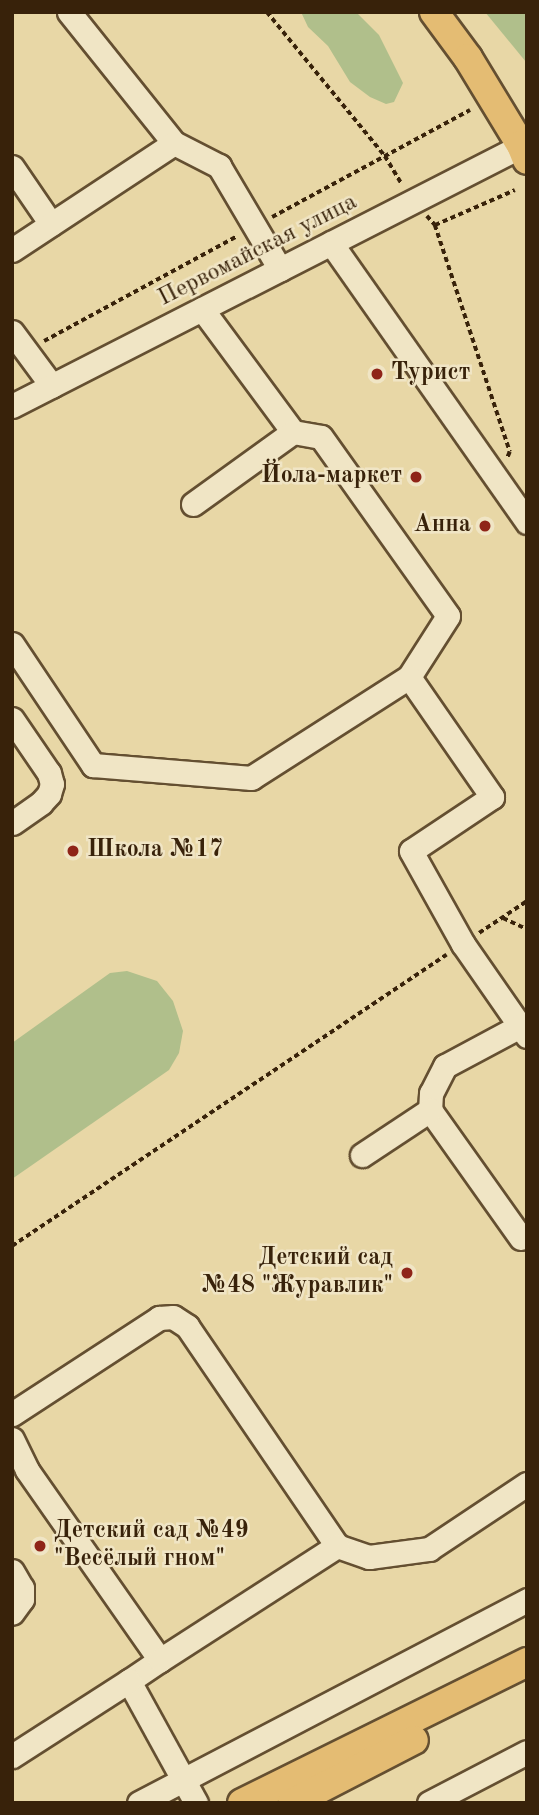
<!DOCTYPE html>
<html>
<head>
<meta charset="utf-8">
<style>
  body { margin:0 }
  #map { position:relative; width:539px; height:1815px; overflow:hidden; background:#e8d7a6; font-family:"Old Standard TT",serif }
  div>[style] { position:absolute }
  .green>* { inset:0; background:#b0bf8b }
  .path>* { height:3.5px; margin-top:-1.75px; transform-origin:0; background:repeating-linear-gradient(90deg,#38220a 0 5px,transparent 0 8.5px) }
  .roads { filter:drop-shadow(2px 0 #644f31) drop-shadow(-2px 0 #644f31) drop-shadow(0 2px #644f31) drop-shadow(0 -2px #644f31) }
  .minor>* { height:23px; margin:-11.5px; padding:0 11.5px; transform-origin:11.5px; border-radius:11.5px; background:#f0e5c5 }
  .major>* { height:28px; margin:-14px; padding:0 14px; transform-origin:14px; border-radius:14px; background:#e4bc73 }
  .dots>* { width:19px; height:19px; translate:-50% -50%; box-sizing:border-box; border:4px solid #f0e5c5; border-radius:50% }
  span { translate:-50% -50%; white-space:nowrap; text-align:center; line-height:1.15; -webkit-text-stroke:5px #f0e5c5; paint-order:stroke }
  .street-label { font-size:24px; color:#38220a }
  .poi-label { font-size:24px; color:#38220a; font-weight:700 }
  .left { translate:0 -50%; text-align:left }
  .right { translate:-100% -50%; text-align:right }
  .frame { position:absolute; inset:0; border:14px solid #38220a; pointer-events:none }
</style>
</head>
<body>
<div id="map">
  <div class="green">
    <div style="clip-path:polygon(301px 12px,356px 12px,379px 35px,403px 83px,394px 102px,386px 104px,370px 97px,350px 82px,328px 46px,308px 27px)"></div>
    <div style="clip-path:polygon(485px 12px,527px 12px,527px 62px,526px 62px)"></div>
    <div style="clip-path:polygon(127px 971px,157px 981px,173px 1001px,183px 1031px,179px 1053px,169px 1070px,12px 1179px,12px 1043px,110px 973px)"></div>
  </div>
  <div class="path">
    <div style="left:267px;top:12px;width:186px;rotate:50.7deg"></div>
    <div style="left:385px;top:156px;width:33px;rotate:59deg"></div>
    <div style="left:427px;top:216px;width:12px;rotate:48deg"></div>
    <div style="left:435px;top:225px;width:239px;rotate:71.7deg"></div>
    <div style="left:510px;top:452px;width:8px;rotate:113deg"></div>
    <div style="left:272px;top:217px;width:225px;rotate:-28.4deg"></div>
    <div style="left:435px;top:225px;width:87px;rotate:-23.6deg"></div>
    <div style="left:44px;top:341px;width:220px;rotate:-28.5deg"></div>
    <div style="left:503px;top:918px;width:26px;rotate:25deg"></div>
    <div style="left:479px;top:933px;width:58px;rotate:-33.7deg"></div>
    <div style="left:12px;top:1246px;width:523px;rotate:-33.84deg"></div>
  </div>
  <div class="roads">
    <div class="minor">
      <div style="left:69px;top:12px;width:168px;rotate:51.3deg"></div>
      <div style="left:174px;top:143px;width:51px;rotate:27.1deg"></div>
      <div style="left:219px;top:166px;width:120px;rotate:59.4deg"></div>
      <div style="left:12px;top:167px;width:69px;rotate:55.6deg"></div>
      <div style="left:331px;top:243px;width:341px;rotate:54.9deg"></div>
      <div style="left:12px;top:250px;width:194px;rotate:-33.4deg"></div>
      <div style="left:202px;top:309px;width:153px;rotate:53.5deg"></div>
      <div style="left:12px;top:332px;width:67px;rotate:53.5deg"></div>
      <div style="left:12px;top:406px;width:578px;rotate:-27.05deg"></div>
      <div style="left:193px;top:504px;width:123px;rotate:-35.8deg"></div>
      <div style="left:293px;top:432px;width:28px;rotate:10deg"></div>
      <div style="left:321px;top:437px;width:219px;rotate:54.6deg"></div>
      <div style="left:448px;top:616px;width:72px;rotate:122.6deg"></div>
      <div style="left:12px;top:644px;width:146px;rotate:56.2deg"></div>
      <div style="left:93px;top:765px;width:159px;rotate:4.7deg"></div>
      <div style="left:251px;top:778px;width:188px;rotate:-32.6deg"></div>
      <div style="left:409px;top:677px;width:146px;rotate:55.3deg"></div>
      <div style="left:492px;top:797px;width:97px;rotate:146.3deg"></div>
      <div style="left:411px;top:851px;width:107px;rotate:60.8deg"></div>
      <div style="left:463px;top:944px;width:112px;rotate:55.2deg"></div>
      <div style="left:12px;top:719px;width:65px;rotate:55.6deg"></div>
      <div style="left:49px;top:773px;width:11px;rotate:75deg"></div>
      <div style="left:52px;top:784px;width:10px;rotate:107deg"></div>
      <div style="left:49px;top:794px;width:12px;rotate:132deg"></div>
      <div style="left:41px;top:803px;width:35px;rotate:145deg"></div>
      <div style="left:520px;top:1026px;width:85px;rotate:151.9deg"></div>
      <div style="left:445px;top:1066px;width:30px;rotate:117deg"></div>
      <div style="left:431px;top:1093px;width:17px;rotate:93deg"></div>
      <div style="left:430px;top:1110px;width:157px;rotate:54.6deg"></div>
      <div style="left:362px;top:1155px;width:82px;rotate:-33.5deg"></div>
      <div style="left:12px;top:1414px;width:176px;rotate:-33.1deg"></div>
      <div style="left:159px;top:1318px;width:14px;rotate:-4deg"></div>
      <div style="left:173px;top:1317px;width:17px;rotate:33deg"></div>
      <div style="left:187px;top:1326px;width:266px;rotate:55.7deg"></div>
      <div style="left:337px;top:1546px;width:34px;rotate:19deg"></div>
      <div style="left:369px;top:1557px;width:61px;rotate:-7.6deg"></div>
      <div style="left:429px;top:1549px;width:118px;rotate:-33.6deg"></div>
      <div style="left:12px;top:1439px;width:34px;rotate:64deg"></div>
      <div style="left:27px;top:1470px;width:232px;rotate:55deg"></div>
      <div style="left:160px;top:1660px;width:37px;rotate:146deg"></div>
      <div style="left:129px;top:1681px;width:139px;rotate:61.2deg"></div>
      <div style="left:12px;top:1571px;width:20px;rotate:60deg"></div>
      <div style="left:22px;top:1588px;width:11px;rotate:90deg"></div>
      <div style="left:22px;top:1599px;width:17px;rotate:126deg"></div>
      <div style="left:160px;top:1660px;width:211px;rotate:-32.8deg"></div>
      <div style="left:12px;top:1756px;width:139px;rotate:-32.7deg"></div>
      <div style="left:139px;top:1803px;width:438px;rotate:-27.6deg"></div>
      <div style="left:429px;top:1803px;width:110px;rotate:-27.5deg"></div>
    </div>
    <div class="major">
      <div style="left:434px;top:12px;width:57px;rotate:53.5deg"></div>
      <div style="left:468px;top:58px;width:102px;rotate:58.7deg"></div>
      <div style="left:521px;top:145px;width:16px;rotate:68deg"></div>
      <div style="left:242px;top:1803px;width:318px;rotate:-26.3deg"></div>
      <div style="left:292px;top:1803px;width:137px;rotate:-27.3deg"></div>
    </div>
  </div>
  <div class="dots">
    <div style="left:377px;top:374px;background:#8f2418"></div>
    <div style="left:416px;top:477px;background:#8f2418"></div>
    <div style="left:485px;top:526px;background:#8f2418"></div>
    <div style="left:73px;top:851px;background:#8f2418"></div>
    <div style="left:407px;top:1273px;background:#8f2418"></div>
    <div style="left:40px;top:1546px;background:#8f2418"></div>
  </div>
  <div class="street-label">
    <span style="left:258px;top:251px;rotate:-27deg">Первомайская улица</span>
  </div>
  <div class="poi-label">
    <span class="left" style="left:391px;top:374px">Турист</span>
    <span class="right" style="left:402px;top:477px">Йола-маркет</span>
    <span class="right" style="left:471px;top:526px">Анна</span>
    <span class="left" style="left:87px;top:851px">Школа №17</span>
    <span class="right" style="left:393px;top:1273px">Детский сад<br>№48 "Журавлик"</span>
    <span class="left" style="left:54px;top:1546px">Детский сад №49<br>"Весёлый гном"</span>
  </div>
  <div class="frame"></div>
</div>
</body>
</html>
